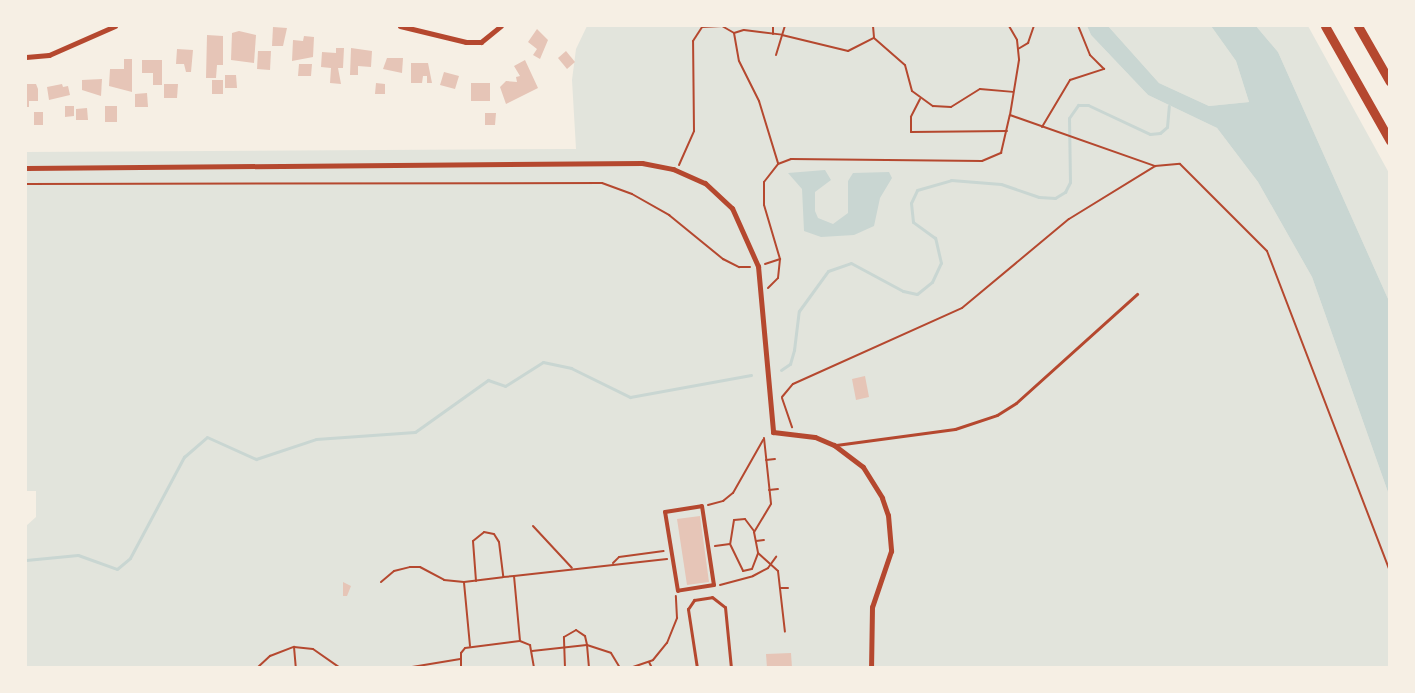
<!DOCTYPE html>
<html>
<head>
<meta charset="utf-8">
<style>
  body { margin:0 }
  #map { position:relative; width:1415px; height:693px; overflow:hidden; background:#f6efe4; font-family:"IBM Plex Sans",sans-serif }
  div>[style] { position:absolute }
  .green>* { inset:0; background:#e2e4dc }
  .water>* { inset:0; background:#c9d6d2 }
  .stream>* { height:3px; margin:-1.5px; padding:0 1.5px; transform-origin:1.5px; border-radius:1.5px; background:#c9d6d2 }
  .building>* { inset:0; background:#e6c5b7 }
  .path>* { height:2px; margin:-1px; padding:0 1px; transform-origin:1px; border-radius:1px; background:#b5482f }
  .service>* { height:3px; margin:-1.5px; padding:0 1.5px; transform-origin:1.5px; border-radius:1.5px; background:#b5482f }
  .pedestrian>* { height:4px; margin:-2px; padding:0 2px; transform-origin:2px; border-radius:2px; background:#b5482f }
  .minor>* { height:5px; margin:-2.5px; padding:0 2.5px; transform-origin:2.5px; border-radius:2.5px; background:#b5482f }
  .motorway>* { height:9px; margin:-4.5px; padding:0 4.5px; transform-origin:4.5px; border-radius:4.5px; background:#b5482f }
  span { translate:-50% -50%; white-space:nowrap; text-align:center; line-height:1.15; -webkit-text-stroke:5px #f6efe4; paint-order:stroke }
  .frame { position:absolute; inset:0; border:27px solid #f6efe4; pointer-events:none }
</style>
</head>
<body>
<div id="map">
  <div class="green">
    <div style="clip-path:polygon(587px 26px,1087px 26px,1091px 35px,1148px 95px,1217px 128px,1258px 182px,1312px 277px,1389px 495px,1389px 667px,26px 667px,26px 526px,36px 517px,36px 491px,26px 491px,26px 152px,576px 149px,572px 80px,576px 49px)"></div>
    <div style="clip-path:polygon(1108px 26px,1211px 26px,1236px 61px,1249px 102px,1209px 106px,1159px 83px)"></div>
    <div style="clip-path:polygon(1256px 26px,1308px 26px,1389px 173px,1389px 301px,1278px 52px)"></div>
  </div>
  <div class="water">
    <div style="clip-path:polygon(1087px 26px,1108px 26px,1159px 83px,1209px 106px,1249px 102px,1236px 61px,1211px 26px,1256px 26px,1278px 52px,1389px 301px,1389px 495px,1312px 277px,1258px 182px,1217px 128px,1148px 95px,1091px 35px)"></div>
    <div style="clip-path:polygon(825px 170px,831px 180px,815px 192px,815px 211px,818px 218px,833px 224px,848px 213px,848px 181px,853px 173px,889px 172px,892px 178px,880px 198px,874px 226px,854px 235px,821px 237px,804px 231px,802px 189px,788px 173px)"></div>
  </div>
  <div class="stream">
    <div style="left:781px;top:370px;width:11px;rotate:-34deg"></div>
    <div style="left:790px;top:364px;width:15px;rotate:-74deg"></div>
    <div style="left:794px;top:350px;width:39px;rotate:-83deg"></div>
    <div style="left:799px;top:311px;width:49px;rotate:-54.1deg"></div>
    <div style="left:828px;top:271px;width:24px;rotate:-19deg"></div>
    <div style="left:851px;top:263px;width:59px;rotate:28.3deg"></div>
    <div style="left:903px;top:291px;width:14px;rotate:12deg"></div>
    <div style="left:917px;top:294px;width:19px;rotate:-39deg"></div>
    <div style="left:932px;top:282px;width:21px;rotate:-65deg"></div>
    <div style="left:941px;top:263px;width:26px;rotate:-103deg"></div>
    <div style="left:935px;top:238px;width:27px;rotate:-144deg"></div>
    <div style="left:913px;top:222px;width:19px;rotate:-96deg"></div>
    <div style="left:911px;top:203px;width:14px;rotate:-65deg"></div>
    <div style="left:917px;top:190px;width:35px;rotate:-16deg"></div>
    <div style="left:951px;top:180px;width:50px;rotate:4.6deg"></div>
    <div style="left:1001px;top:184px;width:40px;rotate:18.9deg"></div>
    <div style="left:1039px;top:197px;width:16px;rotate:4deg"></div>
    <div style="left:1055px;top:198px;width:12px;rotate:-31deg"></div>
    <div style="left:1065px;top:192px;width:11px;rotate:-63deg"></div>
    <div style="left:1070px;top:182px;width:64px;rotate:-90.9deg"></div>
    <div style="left:1069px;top:118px;width:16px;rotate:-55deg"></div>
    <div style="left:1078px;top:105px;width:10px"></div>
    <div style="left:1088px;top:105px;width:68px;rotate:25.1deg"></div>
    <div style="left:1150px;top:134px;width:10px;rotate:-6deg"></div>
    <div style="left:1160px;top:133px;width:9px;rotate:-41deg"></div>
    <div style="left:1167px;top:127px;width:21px;rotate:-85deg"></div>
    <div style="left:26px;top:560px;width:52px;rotate:-5.5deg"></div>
    <div style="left:78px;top:555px;width:41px;rotate:19.7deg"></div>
    <div style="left:117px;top:569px;width:17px;rotate:-40deg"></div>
    <div style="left:130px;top:558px;width:115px;rotate:-61.9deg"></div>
    <div style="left:184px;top:457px;width:30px;rotate:-41deg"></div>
    <div style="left:207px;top:437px;width:54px;rotate:24.2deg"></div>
    <div style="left:256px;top:459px;width:63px;rotate:-18.4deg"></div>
    <div style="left:316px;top:439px;width:99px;rotate:-4deg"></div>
    <div style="left:415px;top:432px;width:90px;rotate:-35.5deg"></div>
    <div style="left:488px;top:380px;width:18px;rotate:19deg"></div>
    <div style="left:505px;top:386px;width:45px;rotate:-32.3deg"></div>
    <div style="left:543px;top:362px;width:29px;rotate:12deg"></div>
    <div style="left:571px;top:368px;width:66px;rotate:26.2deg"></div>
    <div style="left:630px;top:397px;width:123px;rotate:-10.3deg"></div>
  </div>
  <div class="building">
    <div style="clip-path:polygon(273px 27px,287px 28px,283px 46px,272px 46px)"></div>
    <div style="clip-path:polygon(537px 29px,548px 40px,540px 59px,533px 55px,537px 49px,528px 42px)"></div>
    <div style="clip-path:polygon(239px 31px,256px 35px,254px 63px,231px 60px,232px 33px)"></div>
    <div style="clip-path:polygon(207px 35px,223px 36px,223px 65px,217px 65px,216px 78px,206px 78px)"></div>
    <div style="clip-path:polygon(304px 36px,314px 37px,313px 57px,292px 61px,293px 40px,303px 41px)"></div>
    <div style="clip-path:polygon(336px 48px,344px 48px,343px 68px,338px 68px,341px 84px,330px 83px,331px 68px,321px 67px,322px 52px,336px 53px)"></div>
    <div style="clip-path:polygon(351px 48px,372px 51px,371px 67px,358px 66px,358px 75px,350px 75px)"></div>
    <div style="clip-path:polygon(177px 49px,193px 50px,191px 72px,186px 72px,184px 64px,176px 64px)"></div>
    <div style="clip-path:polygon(258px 51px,271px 51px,270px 70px,257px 69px)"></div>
    <div style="clip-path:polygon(566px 51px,575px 62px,567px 69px,558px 58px)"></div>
    <div style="clip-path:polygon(387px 58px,403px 58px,402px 73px,383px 69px)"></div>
    <div style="clip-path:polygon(124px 59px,132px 59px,132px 92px,109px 86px,110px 69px,124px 69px)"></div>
    <div style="clip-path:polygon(142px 60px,162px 60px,162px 85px,153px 85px,153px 73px,142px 73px)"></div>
    <div style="clip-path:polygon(525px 60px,538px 88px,506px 104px,500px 87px,506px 81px,517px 82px,516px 77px,520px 76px,514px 66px)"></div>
    <div style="clip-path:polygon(411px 63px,428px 63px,432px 83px,427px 83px,427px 76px,423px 76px,422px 83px,411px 83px)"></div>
    <div style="clip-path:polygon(299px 64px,312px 64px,311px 76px,298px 76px)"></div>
    <div style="clip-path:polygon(444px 72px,459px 76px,455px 89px,440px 85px)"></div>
    <div style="clip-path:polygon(225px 75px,236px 75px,237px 88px,225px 88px)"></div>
    <div style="clip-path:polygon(102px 79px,101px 96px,82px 90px,82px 80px)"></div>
    <div style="clip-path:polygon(212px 80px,223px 80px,223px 94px,212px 94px)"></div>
    <div style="clip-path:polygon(376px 83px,385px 84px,385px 94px,375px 94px)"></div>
    <div style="clip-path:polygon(471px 83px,490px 83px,490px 101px,471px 101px)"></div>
    <div style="clip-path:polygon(26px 84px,36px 84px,38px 89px,38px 101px,29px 101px,29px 107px,26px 107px)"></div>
    <div style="clip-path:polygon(62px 84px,63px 87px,68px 86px,70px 95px,49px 100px,47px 87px)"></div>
    <div style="clip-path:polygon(164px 84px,178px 84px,177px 98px,164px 98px)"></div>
    <div style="clip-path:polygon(147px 93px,148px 107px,135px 107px,135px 94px)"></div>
    <div style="clip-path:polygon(65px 106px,74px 106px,74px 116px,65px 117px)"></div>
    <div style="clip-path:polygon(105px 106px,117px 106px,117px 122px,105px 122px)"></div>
    <div style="clip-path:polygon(87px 108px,88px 120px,76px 120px,76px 109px)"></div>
    <div style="clip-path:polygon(34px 112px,43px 112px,43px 125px,34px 125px)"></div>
    <div style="clip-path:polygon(485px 113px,496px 113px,495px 125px,485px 125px)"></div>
    <div style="clip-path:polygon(865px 376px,869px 397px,856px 400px,852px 379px)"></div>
    <div style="clip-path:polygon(700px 516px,709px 582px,687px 585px,677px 519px)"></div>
    <div style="clip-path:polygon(343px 582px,351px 586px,347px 596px,343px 596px)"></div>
    <div style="clip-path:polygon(791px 653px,792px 668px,767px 668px,766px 654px)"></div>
  </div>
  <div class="path">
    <div style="left:773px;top:26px;width:8px;rotate:90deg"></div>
    <div style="left:873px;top:26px;width:12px;rotate:85deg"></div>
    <div style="left:874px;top:38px;width:41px;rotate:41.1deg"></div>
    <div style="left:905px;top:65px;width:27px;rotate:75deg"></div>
    <div style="left:912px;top:91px;width:26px;rotate:36deg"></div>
    <div style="left:933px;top:106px;width:18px;rotate:3deg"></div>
    <div style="left:951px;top:107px;width:34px;rotate:-32deg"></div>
    <div style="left:980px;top:89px;width:33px;rotate:5deg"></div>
    <div style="left:1009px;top:26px;width:16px;rotate:60deg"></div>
    <div style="left:1017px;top:40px;width:20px;rotate:84deg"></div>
    <div style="left:1019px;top:60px;width:56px;rotate:99.3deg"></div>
    <div style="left:1010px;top:115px;width:154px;rotate:19.4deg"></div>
    <div style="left:1155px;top:166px;width:25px;rotate:-5deg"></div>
    <div style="left:1180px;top:164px;width:123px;rotate:45deg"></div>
    <div style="left:1267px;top:251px;width:343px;rotate:69deg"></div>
    <div style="left:734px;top:33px;width:28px;rotate:80deg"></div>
    <div style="left:739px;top:61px;width:45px;rotate:63.4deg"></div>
    <div style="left:759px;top:101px;width:65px;rotate:73deg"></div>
    <div style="left:1018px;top:49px;width:12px;rotate:-31deg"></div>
    <div style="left:1028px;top:43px;width:18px;rotate:-71deg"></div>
    <div style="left:776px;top:55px;width:30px;rotate:-73deg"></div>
    <div style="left:920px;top:99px;width:20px;rotate:117deg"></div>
    <div style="left:911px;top:117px;width:15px;rotate:90deg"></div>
    <div style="left:911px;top:132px;width:96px;rotate:-0.6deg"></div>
    <div style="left:1042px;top:127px;width:55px;rotate:-59.2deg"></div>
    <div style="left:1070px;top:80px;width:36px;rotate:-18deg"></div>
    <div style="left:1104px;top:69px;width:20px;rotate:-135deg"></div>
    <div style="left:1090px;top:55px;width:31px;rotate:-112deg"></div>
    <div style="left:679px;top:165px;width:37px;rotate:-66deg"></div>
    <div style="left:694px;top:131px;width:90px;rotate:-90.6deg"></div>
    <div style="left:693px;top:41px;width:17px;rotate:-57deg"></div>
    <div style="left:702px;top:27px;width:20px;rotate:-3deg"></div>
    <div style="left:722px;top:26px;width:14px;rotate:30deg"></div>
    <div style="left:734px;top:33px;width:10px;rotate:-17deg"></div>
    <div style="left:744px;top:30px;width:38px;rotate:7deg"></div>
    <div style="left:782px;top:35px;width:68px;rotate:13.6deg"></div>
    <div style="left:848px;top:51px;width:29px;rotate:-27deg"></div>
    <div style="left:26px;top:184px;width:576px;rotate:-0.1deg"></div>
    <div style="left:602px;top:183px;width:32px;rotate:20deg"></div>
    <div style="left:632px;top:194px;width:43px;rotate:29.6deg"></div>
    <div style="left:669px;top:215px;width:70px;rotate:39.2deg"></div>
    <div style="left:723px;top:259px;width:18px;rotate:27deg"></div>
    <div style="left:739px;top:267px;width:11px"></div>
    <div style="left:765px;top:264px;width:16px;rotate:-18deg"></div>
    <div style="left:780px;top:259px;width:56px;rotate:-106.5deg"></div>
    <div style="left:764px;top:205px;width:23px;rotate:-90deg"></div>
    <div style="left:764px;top:182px;width:23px;rotate:-52deg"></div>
    <div style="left:778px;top:164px;width:14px;rotate:-21deg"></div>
    <div style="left:791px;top:159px;width:191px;rotate:0.6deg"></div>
    <div style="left:982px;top:161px;width:21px;rotate:-23deg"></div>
    <div style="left:1001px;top:153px;width:39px;rotate:-77deg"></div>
    <div style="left:768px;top:288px;width:14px;rotate:-45deg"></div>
    <div style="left:778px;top:278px;width:19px;rotate:-84deg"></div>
    <div style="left:782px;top:397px;width:17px;rotate:-50deg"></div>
    <div style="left:793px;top:384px;width:185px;rotate:-24.2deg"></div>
    <div style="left:962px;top:308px;width:139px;rotate:-39.8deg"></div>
    <div style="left:1069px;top:219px;width:101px;rotate:-31.6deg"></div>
    <div style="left:782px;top:398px;width:31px;rotate:71deg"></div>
    <div style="left:764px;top:438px;width:66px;rotate:83.9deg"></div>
    <div style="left:771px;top:504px;width:33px;rotate:121deg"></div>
    <div style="left:754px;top:532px;width:21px;rotate:79deg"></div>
    <div style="left:758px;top:553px;width:27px;rotate:42deg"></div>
    <div style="left:778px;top:571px;width:61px;rotate:83.5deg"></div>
    <div style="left:766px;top:460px;width:9px;rotate:-6deg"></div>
    <div style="left:769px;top:490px;width:9px;rotate:-6deg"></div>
    <div style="left:708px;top:505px;width:16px;rotate:-15deg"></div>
    <div style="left:723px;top:501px;width:13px;rotate:-39deg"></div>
    <div style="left:733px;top:493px;width:61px;rotate:-60.5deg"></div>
    <div style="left:533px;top:526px;width:57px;rotate:47.1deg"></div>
    <div style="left:754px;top:531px;width:15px;rotate:-127deg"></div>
    <div style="left:745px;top:519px;width:11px;rotate:175deg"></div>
    <div style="left:734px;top:520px;width:24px;rotate:99deg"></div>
    <div style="left:730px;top:544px;width:30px;rotate:64deg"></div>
    <div style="left:743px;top:571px;width:9px;rotate:-13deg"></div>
    <div style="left:752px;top:569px;width:17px;rotate:-69deg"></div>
    <div style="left:756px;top:541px;width:8px;rotate:-7deg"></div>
    <div style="left:715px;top:546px;width:15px;rotate:-8deg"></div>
    <div style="left:613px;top:563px;width:8px;rotate:-45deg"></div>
    <div style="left:619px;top:557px;width:45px;rotate:-7.6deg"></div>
    <div style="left:514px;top:576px;width:154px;rotate:-6.3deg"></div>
    <div style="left:476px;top:581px;width:40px;rotate:-94.3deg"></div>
    <div style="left:473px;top:541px;width:14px;rotate:-39deg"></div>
    <div style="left:484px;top:532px;width:10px;rotate:11deg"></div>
    <div style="left:494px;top:534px;width:9px;rotate:58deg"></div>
    <div style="left:499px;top:542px;width:35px;rotate:83deg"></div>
    <div style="left:381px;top:582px;width:17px;rotate:-40deg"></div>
    <div style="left:394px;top:571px;width:16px;rotate:-14deg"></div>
    <div style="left:410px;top:567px;width:10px"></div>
    <div style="left:420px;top:567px;width:27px;rotate:28deg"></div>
    <div style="left:444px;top:580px;width:20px;rotate:6deg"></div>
    <div style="left:720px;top:585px;width:34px;rotate:-15deg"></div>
    <div style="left:753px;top:576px;width:17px;rotate:-28deg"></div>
    <div style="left:768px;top:568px;width:14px;rotate:-54deg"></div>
    <div style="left:780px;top:588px;width:8px"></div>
    <div style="left:470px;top:646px;width:64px;rotate:-95.4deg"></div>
    <div style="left:464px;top:582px;width:39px;rotate:-7deg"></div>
    <div style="left:503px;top:577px;width:11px;rotate:-5deg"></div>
    <div style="left:514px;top:576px;width:65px;rotate:84.7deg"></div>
    <div style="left:294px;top:647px;width:21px;rotate:85deg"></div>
    <div style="left:532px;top:651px;width:55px;rotate:-6.2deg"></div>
    <div style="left:587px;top:645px;width:23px;rotate:85deg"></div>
    <div style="left:649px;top:662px;width:7px;rotate:63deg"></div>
    <div style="left:257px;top:668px;width:18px;rotate:-43deg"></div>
    <div style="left:270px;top:656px;width:26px;rotate:-21deg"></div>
    <div style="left:294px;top:647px;width:19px;rotate:6deg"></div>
    <div style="left:313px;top:649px;width:33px;rotate:35deg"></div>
    <div style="left:406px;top:668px;width:55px;rotate:-9.5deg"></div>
    <div style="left:461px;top:668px;width:15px;rotate:-90deg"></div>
    <div style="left:461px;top:653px;width:6px;rotate:-51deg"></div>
    <div style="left:465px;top:648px;width:55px;rotate:-7.3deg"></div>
    <div style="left:520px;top:641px;width:11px;rotate:22deg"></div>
    <div style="left:530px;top:645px;width:23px;rotate:80deg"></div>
    <div style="left:565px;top:668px;width:31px;rotate:-92deg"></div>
    <div style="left:564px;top:637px;width:14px;rotate:-30deg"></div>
    <div style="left:576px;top:630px;width:11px;rotate:34deg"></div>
    <div style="left:585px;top:636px;width:9px;rotate:77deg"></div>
    <div style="left:587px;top:645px;width:25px;rotate:18deg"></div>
    <div style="left:611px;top:653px;width:17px;rotate:59deg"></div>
    <div style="left:630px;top:668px;width:24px;rotate:-19deg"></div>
    <div style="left:653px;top:660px;width:22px;rotate:-51deg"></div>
    <div style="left:667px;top:643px;width:27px;rotate:-68deg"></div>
    <div style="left:677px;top:618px;width:22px;rotate:-93deg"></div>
  </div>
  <div class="service">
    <div style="left:836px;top:445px;width:120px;rotate:-7.7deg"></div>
    <div style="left:955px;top:429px;width:44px;rotate:-18.4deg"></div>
    <div style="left:997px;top:415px;width:22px;rotate:-32deg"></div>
    <div style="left:1016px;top:403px;width:163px;rotate:-42deg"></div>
    <div style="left:697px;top:668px;width:60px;rotate:-98.7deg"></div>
    <div style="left:688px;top:609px;width:11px;rotate:-56deg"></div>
    <div style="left:694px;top:600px;width:18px;rotate:-9deg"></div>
    <div style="left:712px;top:597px;width:16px;rotate:38deg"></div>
    <div style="left:725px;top:607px;width:61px;rotate:84.4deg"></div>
  </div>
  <div class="pedestrian">
    <div style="left:702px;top:506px;width:80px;rotate:81.4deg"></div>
    <div style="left:714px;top:585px;width:36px;rotate:171deg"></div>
    <div style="left:678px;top:591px;width:80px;rotate:-99.3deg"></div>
    <div style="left:665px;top:512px;width:37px;rotate:-9deg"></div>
  </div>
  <div class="minor">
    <div style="left:400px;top:26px;width:68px;rotate:13.6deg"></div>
    <div style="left:466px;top:42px;width:15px"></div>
    <div style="left:481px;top:42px;width:26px;rotate:-39deg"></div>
    <div style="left:26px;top:57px;width:23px;rotate:-5deg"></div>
    <div style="left:49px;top:55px;width:72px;rotate:-23.7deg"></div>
    <div style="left:26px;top:168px;width:616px;rotate:-0.47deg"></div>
    <div style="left:642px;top:163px;width:32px;rotate:11deg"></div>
    <div style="left:673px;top:169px;width:35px;rotate:24deg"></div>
    <div style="left:705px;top:183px;width:37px;rotate:43deg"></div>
    <div style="left:732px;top:208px;width:64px;rotate:65.9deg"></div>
    <div style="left:758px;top:266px;width:167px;rotate:84.8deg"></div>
    <div style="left:773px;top:432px;width:42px;rotate:6.8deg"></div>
    <div style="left:815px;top:437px;width:21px;rotate:23deg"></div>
    <div style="left:834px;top:445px;width:36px;rotate:37deg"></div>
    <div style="left:863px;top:467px;width:36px;rotate:58deg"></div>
    <div style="left:882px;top:498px;width:18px;rotate:71deg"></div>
    <div style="left:888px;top:515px;width:36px;rotate:85deg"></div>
    <div style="left:891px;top:551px;width:59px;rotate:108.7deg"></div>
    <div style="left:872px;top:607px;width:61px;rotate:90.9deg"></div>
  </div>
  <div class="motorway">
    <div style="left:1325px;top:26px;width:132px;rotate:60.5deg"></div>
    <div style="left:1358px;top:26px;width:64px;rotate:60.3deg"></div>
  </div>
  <div class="frame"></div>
</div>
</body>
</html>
